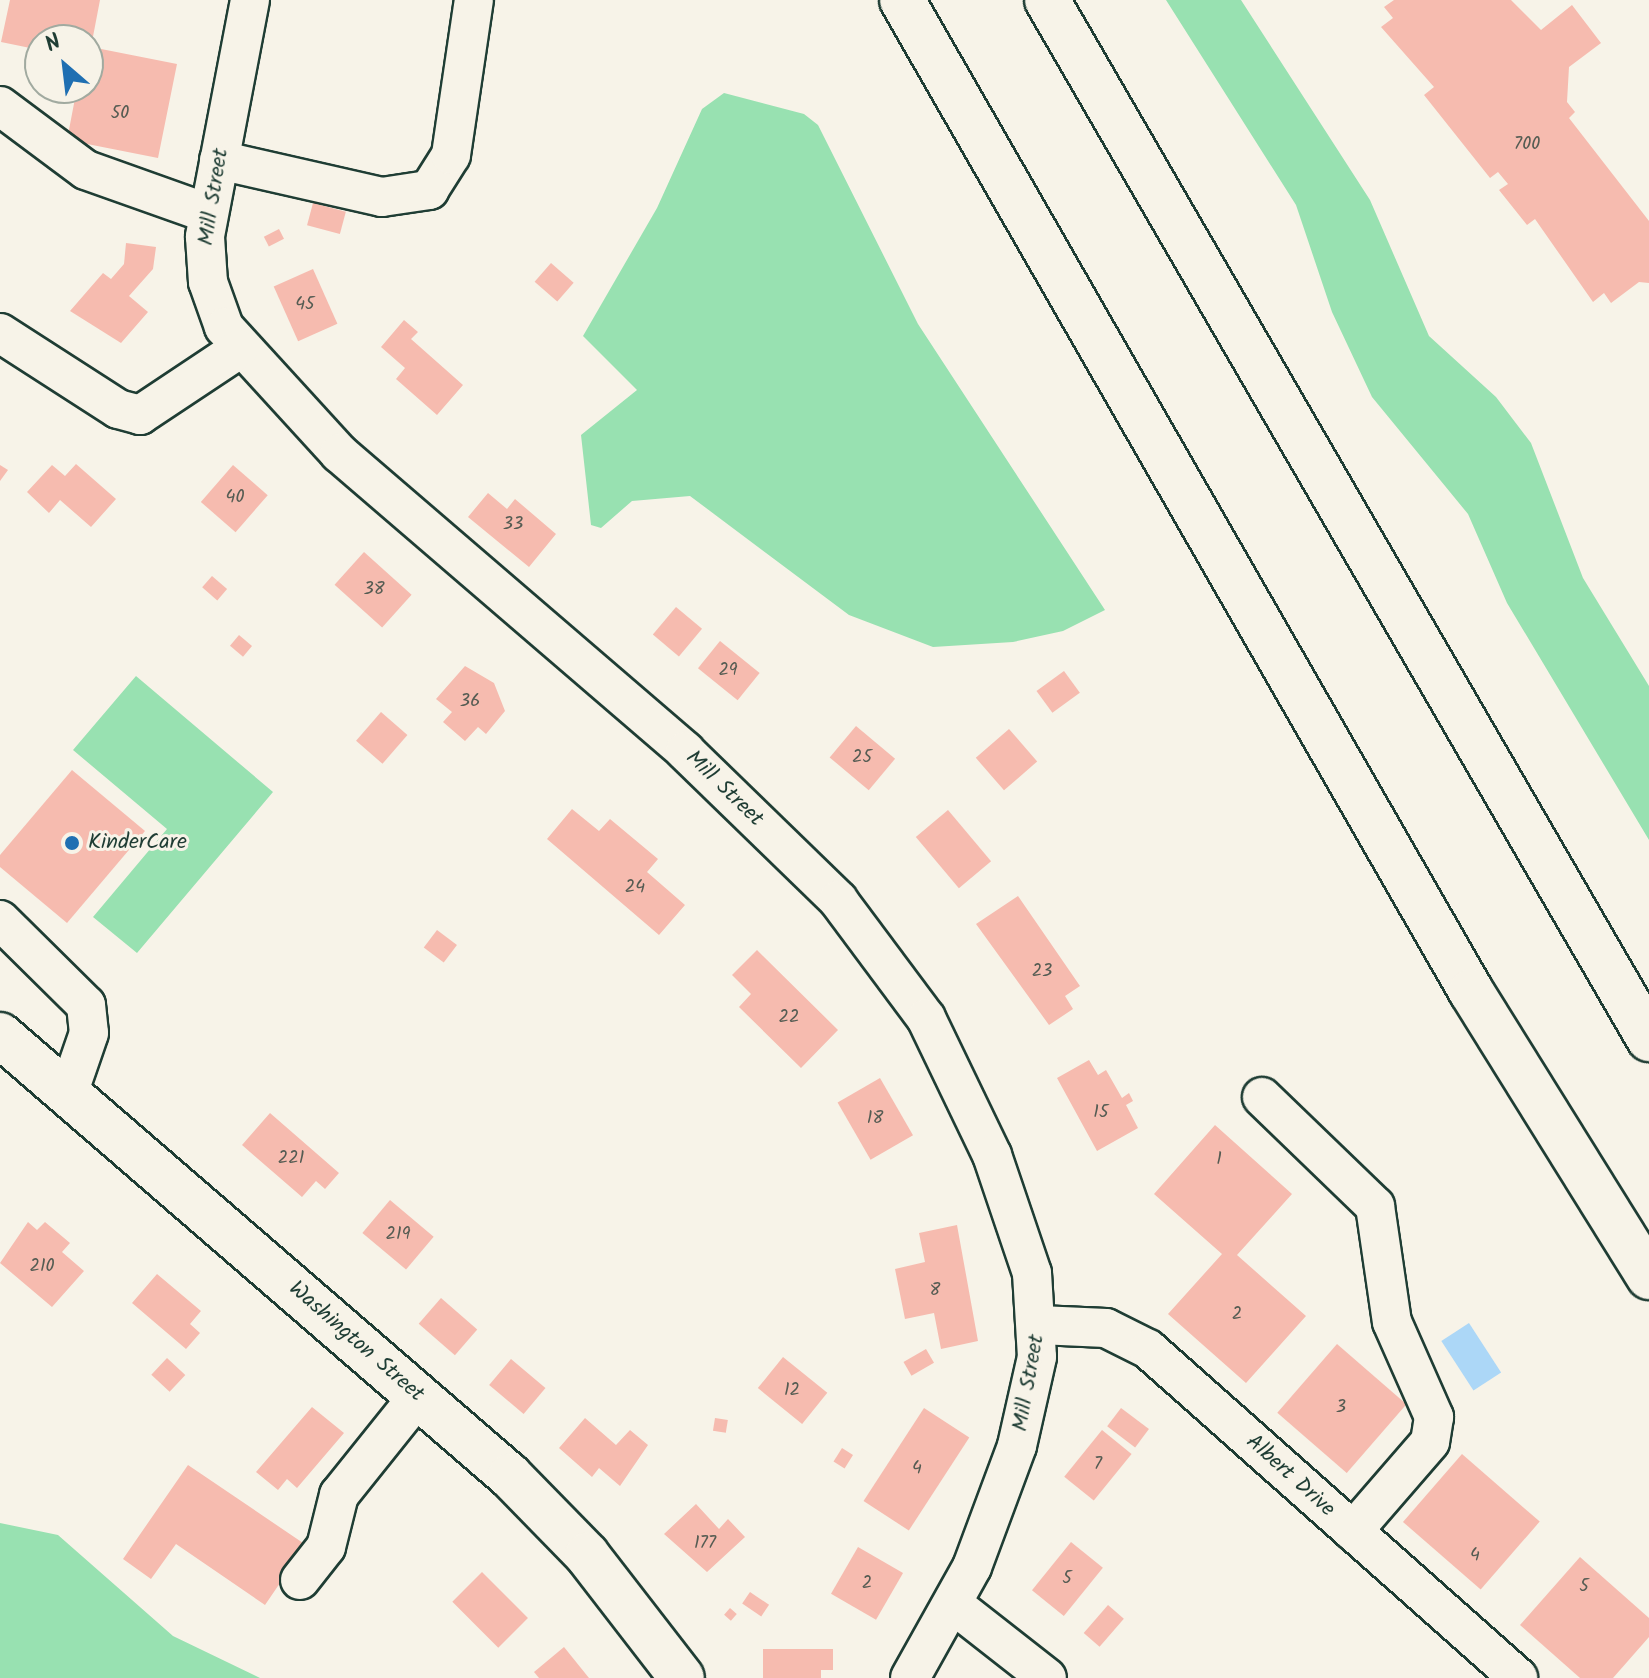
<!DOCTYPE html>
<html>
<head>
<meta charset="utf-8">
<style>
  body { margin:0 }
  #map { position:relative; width:1649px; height:1678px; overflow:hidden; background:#f7f3e8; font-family:Kalam,sans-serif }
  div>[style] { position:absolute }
  .green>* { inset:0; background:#98e1b1 }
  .water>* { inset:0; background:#acd7f7; transform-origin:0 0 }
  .building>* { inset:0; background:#f6bbaf; transform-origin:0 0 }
  .roads { filter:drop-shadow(2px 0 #1f3d34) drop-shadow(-2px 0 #1f3d34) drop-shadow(0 2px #1f3d34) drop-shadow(0 -2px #1f3d34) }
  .minor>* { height:38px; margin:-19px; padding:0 19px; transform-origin:19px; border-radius:19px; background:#f7f3e8 }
  .major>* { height:44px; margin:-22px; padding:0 22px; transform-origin:22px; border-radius:22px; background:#f7f3e8 }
  .highway>* { height:44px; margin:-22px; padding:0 22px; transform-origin:22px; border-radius:22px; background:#f7f3e8 }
  .dots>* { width:22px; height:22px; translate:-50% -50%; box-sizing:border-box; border:4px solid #f7f3e8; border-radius:50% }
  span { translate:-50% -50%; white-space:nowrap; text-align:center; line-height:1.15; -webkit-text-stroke:6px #f7f3e8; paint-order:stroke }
  .number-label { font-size:18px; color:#555c53 }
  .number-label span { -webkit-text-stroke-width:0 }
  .street-label { font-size:22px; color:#1f3d34 }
  .poi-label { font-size:22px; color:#1f3d34 }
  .left { translate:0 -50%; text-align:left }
  .north { position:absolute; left:24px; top:24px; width:80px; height:80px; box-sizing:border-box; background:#f7f3e8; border:2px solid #a1aaa0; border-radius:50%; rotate:332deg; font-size:22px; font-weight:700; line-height:32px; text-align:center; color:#1f3d34 }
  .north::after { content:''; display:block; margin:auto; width:28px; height:36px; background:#1f6fb2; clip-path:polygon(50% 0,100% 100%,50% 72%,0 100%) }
</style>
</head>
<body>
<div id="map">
  <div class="green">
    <i style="clip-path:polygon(1166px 0,1241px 0,1370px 200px,1429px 336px,1496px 397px,1531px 443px,1583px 578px,1649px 686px,1649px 840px,1507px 603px,1468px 514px,1372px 397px,1332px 312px,1296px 205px)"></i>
    <i style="clip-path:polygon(724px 93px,804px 114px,818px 125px,918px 324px,1105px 610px,1063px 631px,1013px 642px,933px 647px,849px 615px,690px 496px,632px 501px,601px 528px,591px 525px,581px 435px,637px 390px,583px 336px,657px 208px,702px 109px)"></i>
    <i style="clip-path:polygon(136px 676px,273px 792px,137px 953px,93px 917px,167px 829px,73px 750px)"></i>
    <i style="clip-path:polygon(0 1523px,58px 1535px,173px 1636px,260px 1678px,0 1678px)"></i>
  </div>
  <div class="water">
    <i style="left:1469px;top:1323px;width:59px;height:33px;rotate:57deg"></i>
  </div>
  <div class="building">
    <i style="clip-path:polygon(10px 0,100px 0,91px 47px,177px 64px,158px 158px,67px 140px,77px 88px,88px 88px,88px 40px,40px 40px,40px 50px,1px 42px)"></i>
    <i style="clip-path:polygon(1394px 0,1511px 0,1541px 30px,1572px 5px,1601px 43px,1569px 67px,1567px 102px,1575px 112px,1569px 118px,1649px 221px,1649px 283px,1639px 282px,1611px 303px,1604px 293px,1593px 302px,1535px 219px,1527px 225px,1499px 190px,1508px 184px,1498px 172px,1490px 178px,1424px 95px,1434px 87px,1381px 27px,1393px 18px,1384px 7px)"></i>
    <i style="left:313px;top:203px;width:34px;height:23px;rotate:15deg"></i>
    <i style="left:279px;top:229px;width:11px;height:17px;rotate:63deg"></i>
    <i style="clip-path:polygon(126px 243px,156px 247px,153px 269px,129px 296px,148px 312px,121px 343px,70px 311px,103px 273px,111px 279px,124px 264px)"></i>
    <i style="left:551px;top:263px;width:30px;height:25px;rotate:41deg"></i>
    <i style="left:313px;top:269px;width:60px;height:43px;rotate:66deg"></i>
    <i style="clip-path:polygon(404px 320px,418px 332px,411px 339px,463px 385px,437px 415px,396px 379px,405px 368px,381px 347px)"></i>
    <i style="clip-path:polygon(76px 464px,116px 499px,91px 527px,60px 500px,49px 513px,27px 492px,52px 465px,65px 476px)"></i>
    <i style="clip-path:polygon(0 465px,8px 470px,0 481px)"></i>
    <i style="left:233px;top:465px;width:46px;height:49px;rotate:41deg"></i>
    <i style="clip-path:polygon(488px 493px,507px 509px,515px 499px,556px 534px,529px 567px,468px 517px)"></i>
    <i style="left:364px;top:552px;width:64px;height:44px;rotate:42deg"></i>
    <i style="left:212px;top:576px;width:20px;height:15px;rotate:41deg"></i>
    <i style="left:676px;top:607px;width:34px;height:36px;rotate:40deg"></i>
    <i style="left:239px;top:635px;width:17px;height:14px;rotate:40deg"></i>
    <i style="left:720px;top:641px;width:51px;height:35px;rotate:39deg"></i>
    <i style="clip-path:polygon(465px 666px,494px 683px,505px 711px,486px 734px,478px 727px,465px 741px,443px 722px,452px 712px,436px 699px)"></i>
    <i style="left:1064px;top:671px;width:27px;height:34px;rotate:54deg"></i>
    <i style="left:381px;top:712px;width:35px;height:38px;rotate:41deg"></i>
    <i style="left:856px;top:726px;width:51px;height:41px;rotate:40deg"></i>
    <i style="left:1009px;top:729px;width:43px;height:44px;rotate:49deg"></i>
    <i style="clip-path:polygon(72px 770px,145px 831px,67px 923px,0 867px,0 855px)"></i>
    <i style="clip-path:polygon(572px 809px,599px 831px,610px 819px,658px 859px,647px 872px,685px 905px,659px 935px,547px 839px)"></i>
    <i style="left:948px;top:810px;width:67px;height:42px;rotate:50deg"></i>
    <i style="clip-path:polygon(1018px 896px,1080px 986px,1065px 996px,1073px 1009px,1049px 1025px,976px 924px)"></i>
    <i style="left:437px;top:930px;width:25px;height:22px;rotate:37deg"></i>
    <i style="clip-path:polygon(757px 950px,838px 1030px,801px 1068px,739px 1007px,751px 994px,732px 975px)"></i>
    <i style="clip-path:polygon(1089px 1060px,1098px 1075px,1106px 1070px,1122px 1098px,1129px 1093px,1133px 1101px,1126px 1105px,1138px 1128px,1097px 1151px,1057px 1078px)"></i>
    <i style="left:880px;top:1078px;width:66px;height:49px;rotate:60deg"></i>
    <i style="clip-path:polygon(270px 1113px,339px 1173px,325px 1189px,316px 1181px,302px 1197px,242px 1145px)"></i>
    <i style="clip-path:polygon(1215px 1125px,1292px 1194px,1237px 1255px,1306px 1316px,1246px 1383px,1168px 1314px,1222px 1254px,1154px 1194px)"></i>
    <i style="left:390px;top:1200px;width:57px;height:43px;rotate:40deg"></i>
    <i style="clip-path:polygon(28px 1222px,37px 1230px,45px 1222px,70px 1243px,62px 1252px,84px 1271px,52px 1307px,0 1263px)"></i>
    <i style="clip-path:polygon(957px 1225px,978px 1341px,941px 1349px,934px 1313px,905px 1319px,895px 1269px,925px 1262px,919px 1233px)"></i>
    <i style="clip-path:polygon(157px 1274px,201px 1311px,190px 1324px,200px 1333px,186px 1349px,132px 1303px)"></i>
    <i style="left:441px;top:1298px;width:48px;height:34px;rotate:41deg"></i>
    <i style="left:1337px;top:1344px;width:92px;height:91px;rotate:41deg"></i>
    <i style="left:926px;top:1349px;width:16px;height:26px;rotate:60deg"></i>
    <i style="left:783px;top:1357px;width:57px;height:40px;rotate:39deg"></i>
    <i style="left:167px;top:1358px;width:25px;height:23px;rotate:43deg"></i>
    <i style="left:511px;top:1359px;width:45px;height:34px;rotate:40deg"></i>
    <i style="clip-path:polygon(312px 1407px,344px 1433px,297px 1488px,287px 1479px,278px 1490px,256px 1472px)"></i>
    <i style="left:924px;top:1408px;width:54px;height:111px;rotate:33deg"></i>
    <i style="left:1121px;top:1408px;width:35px;height:23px;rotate:37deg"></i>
    <i style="clip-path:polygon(585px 1418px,616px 1445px,630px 1430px,648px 1445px,620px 1486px,599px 1468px,592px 1477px,559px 1448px)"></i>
    <i style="left:715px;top:1418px;width:13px;height:13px;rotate:9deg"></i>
    <i style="left:1102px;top:1430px;width:38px;height:60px;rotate:39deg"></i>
    <i style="left:842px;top:1448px;width:13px;height:16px;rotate:32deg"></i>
    <i style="left:1462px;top:1454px;width:103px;height:90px;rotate:41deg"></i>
    <i style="clip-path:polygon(188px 1465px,306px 1545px,265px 1605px,176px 1544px,151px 1579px,123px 1559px)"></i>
    <i style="clip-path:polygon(696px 1504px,719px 1529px,728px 1519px,745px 1537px,707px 1572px,664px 1534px)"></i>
    <i style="left:1071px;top:1542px;width:41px;height:62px;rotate:39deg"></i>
    <i style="left:858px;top:1547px;width:52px;height:54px;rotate:30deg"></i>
    <i style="clip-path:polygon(1580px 1557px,1649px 1618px,1649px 1637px,1613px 1678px,1580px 1678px,1520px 1625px)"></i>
    <i style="left:482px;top:1572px;width:65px;height:42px;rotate:45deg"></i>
    <i style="left:750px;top:1592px;width:23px;height:14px;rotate:34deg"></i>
    <i style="left:1108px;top:1605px;width:21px;height:37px;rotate:41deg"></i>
    <i style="left:730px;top:1608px;width:9px;height:9px;rotate:41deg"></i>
    <i style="clip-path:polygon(564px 1647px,589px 1678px,539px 1678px,534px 1672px)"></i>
    <i style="clip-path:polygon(763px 1649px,833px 1649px,833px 1670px,821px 1670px,821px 1678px,763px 1678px)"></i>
  </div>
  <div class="roads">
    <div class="minor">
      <i style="left:250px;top:0;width:241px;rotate:100.8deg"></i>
      <i style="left:205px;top:237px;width:45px;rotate:86.2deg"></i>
      <i style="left:208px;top:282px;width:48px;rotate:70.4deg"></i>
      <i style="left:224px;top:327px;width:171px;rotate:47.6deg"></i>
      <i style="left:339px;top:453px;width:457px;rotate:40.7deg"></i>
      <i style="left:685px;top:751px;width:214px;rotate:44.2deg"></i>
      <i style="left:838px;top:900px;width:147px;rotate:53.3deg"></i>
      <i style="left:926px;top:1018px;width:152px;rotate:64.3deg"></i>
      <i style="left:992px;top:1155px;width:125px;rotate:71.3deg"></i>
      <i style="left:1032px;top:1273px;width:84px;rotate:86.6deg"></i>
      <i style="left:1037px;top:1357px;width:91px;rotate:102.7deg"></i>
      <i style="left:1017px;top:1446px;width:129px;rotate:110.4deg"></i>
      <i style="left:972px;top:1567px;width:127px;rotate:119.2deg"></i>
      <i style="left:0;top:106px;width:107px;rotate:36.7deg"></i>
      <i style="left:86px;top:170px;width:128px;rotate:19.6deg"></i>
      <i style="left:219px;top:160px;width:167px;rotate:12.8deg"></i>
      <i style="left:382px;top:197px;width:48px;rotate:-8.5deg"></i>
      <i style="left:429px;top:190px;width:41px;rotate:-57.8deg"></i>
      <i style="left:451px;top:155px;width:157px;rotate:-81.6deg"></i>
      <i style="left:0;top:333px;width:140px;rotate:32.8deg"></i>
      <i style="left:118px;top:409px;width:23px;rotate:15deg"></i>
      <i style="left:140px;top:415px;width:118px;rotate:-33.6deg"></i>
      <i style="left:0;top:920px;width:121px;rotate:44.7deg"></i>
      <i style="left:86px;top:1005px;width:28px;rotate:84deg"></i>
      <i style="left:89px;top:1033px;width:65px;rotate:109deg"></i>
      <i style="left:1262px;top:1097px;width:157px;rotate:44deg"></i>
      <i style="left:1375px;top:1206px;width:117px;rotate:81.7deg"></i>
      <i style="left:1392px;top:1322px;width:104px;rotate:66.1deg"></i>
      <i style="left:1434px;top:1417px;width:25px;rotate:99deg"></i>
      <i style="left:1430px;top:1442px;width:118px;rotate:130.9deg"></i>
      <i style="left:1039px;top:1325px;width:67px;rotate:2.6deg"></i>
      <i style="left:1106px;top:1328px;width:47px;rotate:26.6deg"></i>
      <i style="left:1148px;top:1349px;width:495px;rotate:41.6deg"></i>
      <i style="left:300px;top:1580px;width:42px;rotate:-51.8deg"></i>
      <i style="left:326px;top:1547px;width:54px;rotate:-76deg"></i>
      <i style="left:339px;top:1495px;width:128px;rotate:-51.3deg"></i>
      <i style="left:954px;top:1605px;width:118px;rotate:38.1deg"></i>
    </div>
    <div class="major">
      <i style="left:0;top:1035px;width:674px;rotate:40.85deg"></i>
      <i style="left:510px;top:1476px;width:110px;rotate:45.7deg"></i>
      <i style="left:587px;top:1555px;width:155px;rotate:52.3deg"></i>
    </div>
    <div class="highway">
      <i style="left:902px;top:0;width:1143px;rotate:60.14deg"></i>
      <i style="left:1471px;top:991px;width:337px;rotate:58.1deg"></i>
      <i style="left:1047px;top:0;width:1201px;rotate:59.91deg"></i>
    </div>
  </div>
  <div class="dots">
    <i style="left:72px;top:843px;background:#1f6fb2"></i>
  </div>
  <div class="number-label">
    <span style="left:120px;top:114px">50</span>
    <span style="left:1527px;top:145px">700</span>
    <span style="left:305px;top:305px">45</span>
    <span style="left:235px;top:498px">40</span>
    <span style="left:513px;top:525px">33</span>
    <span style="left:374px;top:590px">38</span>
    <span style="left:728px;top:671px">29</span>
    <span style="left:470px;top:702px">36</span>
    <span style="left:862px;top:758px">25</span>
    <span style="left:635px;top:888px">24</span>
    <span style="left:1042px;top:972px">23</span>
    <span style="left:789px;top:1018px">22</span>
    <span style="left:1101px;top:1113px">15</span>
    <span style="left:875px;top:1119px">18</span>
    <span style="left:291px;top:1159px">221</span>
    <span style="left:1219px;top:1160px">1</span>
    <span style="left:398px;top:1235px">219</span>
    <span style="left:42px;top:1267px">210</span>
    <span style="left:935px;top:1291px">8</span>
    <span style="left:1237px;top:1315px">2</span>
    <span style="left:792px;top:1391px">12</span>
    <span style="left:1341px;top:1408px">3</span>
    <span style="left:1098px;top:1465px">7</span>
    <span style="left:917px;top:1469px">4</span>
    <span style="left:705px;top:1544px">177</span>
    <span style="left:1475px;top:1556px">4</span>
    <span style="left:1067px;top:1579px">5</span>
    <span style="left:867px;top:1584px">2</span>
    <span style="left:1584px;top:1587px">5</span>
  </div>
  <div class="street-label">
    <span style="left:214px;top:197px;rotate:-81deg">Mill Street</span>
    <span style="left:724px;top:789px;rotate:44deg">Mill Street</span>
    <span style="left:356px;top:1342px;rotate:41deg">Washington Street</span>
    <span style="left:1029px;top:1383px;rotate:-80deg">Mill Street</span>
    <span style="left:1290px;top:1476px;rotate:42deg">Albert Drive</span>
  </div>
  <div class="poi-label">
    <span class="left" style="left:88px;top:843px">KinderCare</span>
  </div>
  <div class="north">N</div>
</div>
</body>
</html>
